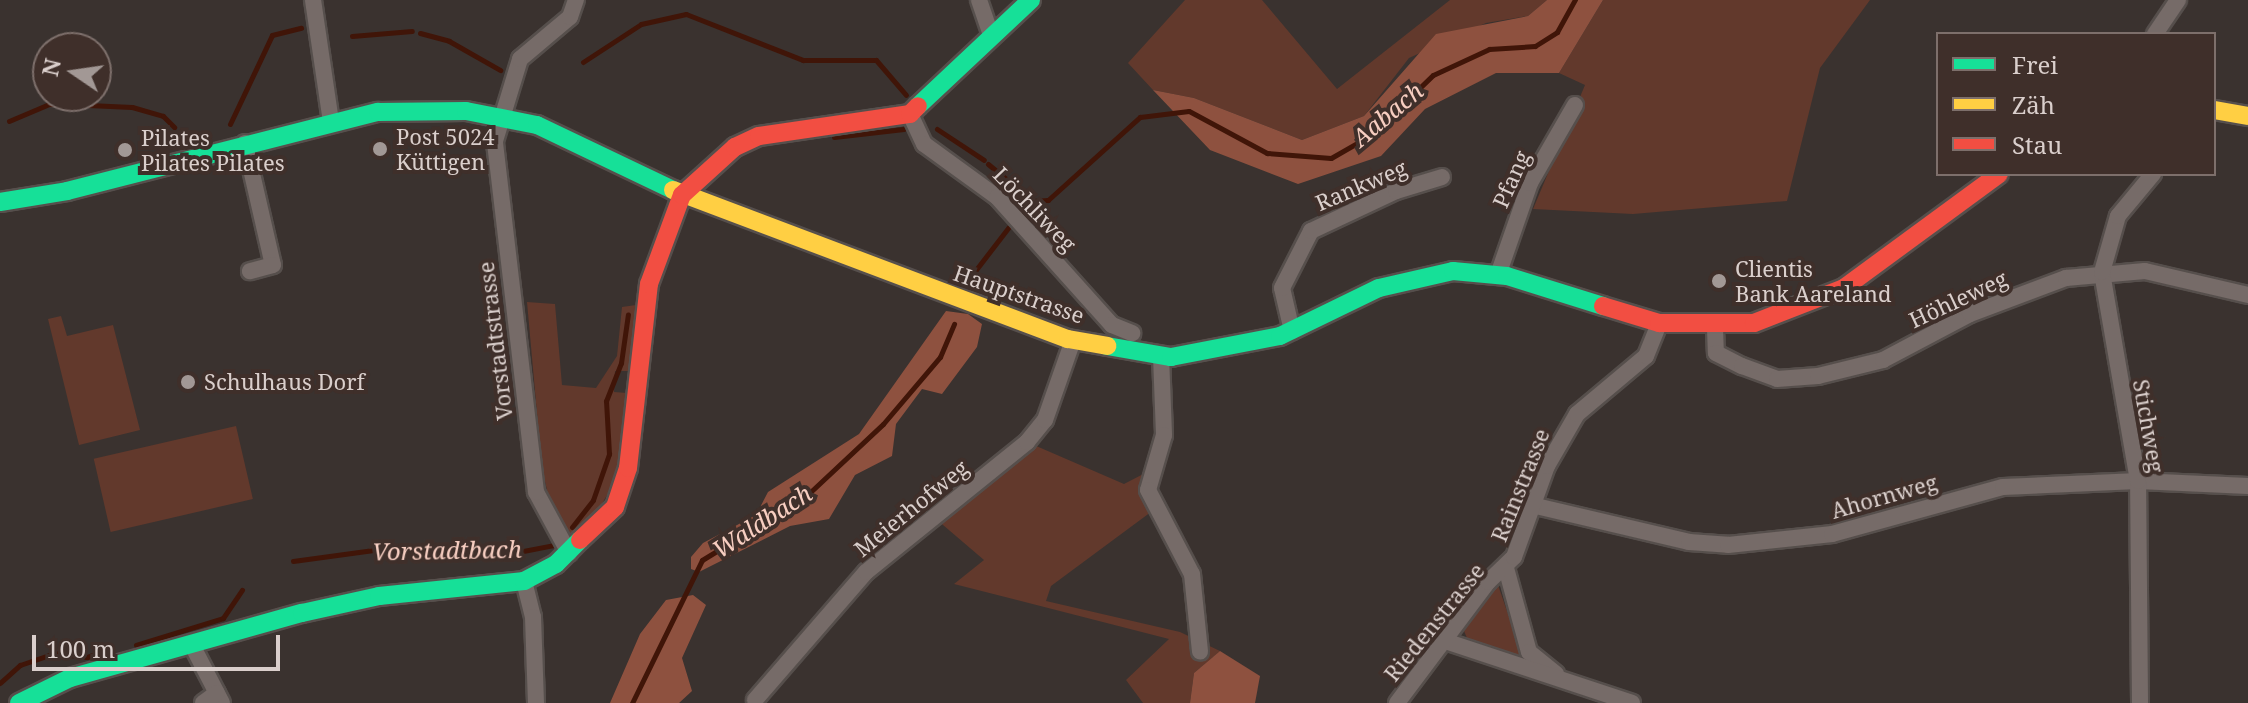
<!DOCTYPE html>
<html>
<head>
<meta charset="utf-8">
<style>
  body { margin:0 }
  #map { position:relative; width:2248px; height:703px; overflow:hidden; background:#3a322f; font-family:"Noto Serif",serif }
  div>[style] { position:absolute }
  .green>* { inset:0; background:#62392c; transform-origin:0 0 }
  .forest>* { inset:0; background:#8e513f }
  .stream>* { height:5px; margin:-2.5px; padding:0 2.5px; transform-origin:2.5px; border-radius:2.5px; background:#401508 }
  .roads { filter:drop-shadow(2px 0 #564f4c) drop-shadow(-2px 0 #564f4c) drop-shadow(0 2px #564f4c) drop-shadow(0 -2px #564f4c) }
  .street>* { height:16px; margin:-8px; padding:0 8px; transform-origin:8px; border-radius:8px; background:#766b68 }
  .fast>* { height:18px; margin:-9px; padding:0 9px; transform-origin:9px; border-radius:9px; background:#16e098 }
  .slow>* { height:18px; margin:-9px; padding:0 9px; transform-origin:9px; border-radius:9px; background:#ffcf43 }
  .jam>* { height:18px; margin:-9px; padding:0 9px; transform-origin:9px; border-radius:9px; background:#f24e42 }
  .dots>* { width:22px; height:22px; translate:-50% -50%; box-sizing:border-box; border:4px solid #3f2f2a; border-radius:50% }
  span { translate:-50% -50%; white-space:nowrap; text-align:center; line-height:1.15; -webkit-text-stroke:8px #3f2f2a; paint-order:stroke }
  .poi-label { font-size:22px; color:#dacfcc }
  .left { translate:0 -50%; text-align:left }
  .street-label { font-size:22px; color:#dacfcc }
  .water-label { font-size:24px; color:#f7cec1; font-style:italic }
  .legend { position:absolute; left:1936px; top:32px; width:280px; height:144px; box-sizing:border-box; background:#3f2f2a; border:2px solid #7d6f6b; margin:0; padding:10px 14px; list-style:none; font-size:24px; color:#dacfcc }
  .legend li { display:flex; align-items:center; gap:16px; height:40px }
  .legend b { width:40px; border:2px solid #7d6f6b }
  .north { position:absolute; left:32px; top:32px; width:80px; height:80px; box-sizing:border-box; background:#3f2f2a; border:2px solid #7d6f6b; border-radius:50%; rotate:283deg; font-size:22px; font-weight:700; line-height:32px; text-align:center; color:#dacfcc }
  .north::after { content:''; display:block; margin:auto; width:28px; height:36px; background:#a29895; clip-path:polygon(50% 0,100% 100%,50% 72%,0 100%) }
  .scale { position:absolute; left:32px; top:635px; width:248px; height:36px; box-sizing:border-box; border:4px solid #dacfcc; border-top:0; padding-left:10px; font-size:24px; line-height:28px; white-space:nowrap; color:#dacfcc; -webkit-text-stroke:6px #3f2f2a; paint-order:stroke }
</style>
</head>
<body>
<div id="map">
  <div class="green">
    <i style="clip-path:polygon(1185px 0,1262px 0,1337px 89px,1450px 0,1547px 0,1528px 16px,1486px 23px,1409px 58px,1364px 116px,1302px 140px,1194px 98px,1153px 90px,1128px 63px)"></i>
    <i style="clip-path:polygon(1603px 0,1870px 0,1820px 68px,1787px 201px,1633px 214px,1533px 209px,1585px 85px,1559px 73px)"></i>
    <i style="clip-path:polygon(527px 302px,555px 304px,562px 385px,596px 388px,617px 356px,622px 307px,636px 305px,629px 371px,615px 371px,614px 392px,627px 393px,617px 478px,589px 526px,573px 540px,552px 511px,542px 469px)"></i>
    <i style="clip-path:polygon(61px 316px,67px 336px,113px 325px,140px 430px,79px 445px,48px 319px)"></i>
    <i style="left:236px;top:426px;width:75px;height:146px;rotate:77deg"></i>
    <i style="clip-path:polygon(1027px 442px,1124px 484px,1151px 470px,1155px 509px,1051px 586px,1046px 601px,1180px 632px,1220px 651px,1194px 673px,1190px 703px,1143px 703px,1126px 680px,1169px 639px,954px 584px,984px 560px,936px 519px)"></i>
    <i style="clip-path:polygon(1498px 585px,1523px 657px,1518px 661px,1467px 638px,1464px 631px)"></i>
  </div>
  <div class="forest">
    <i style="clip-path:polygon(1547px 0,1603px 0,1559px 73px,1496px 73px,1425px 109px,1381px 156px,1298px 184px,1210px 150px,1153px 90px,1194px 98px,1302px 140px,1364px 116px,1436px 34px,1528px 16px)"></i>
    <i style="clip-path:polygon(946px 311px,968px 314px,982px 324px,977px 347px,942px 394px,922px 389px,896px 424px,892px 456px,855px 475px,829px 519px,790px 526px,699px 572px,691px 569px,691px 557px,703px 543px,756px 515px,768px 492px,859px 434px)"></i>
    <i style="clip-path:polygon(693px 595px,706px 605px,682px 658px,692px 691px,679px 703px,610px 703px,640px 634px,666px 600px)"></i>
    <i style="clip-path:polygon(1220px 651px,1260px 676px,1255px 703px,1190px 703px,1194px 673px)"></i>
  </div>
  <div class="stream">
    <i style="left:420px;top:33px;width:30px;rotate:15deg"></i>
    <i style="left:449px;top:41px;width:59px;rotate:29.6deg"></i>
    <i style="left:352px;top:36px;width:60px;rotate:-4.8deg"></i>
    <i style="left:583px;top:62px;width:69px;rotate:-33.2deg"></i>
    <i style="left:641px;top:24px;width:46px;rotate:-12.5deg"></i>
    <i style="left:686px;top:14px;width:126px;rotate:21.5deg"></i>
    <i style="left:803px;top:60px;width:73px"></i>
    <i style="left:876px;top:60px;width:46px;rotate:49.4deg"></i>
    <i style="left:9px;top:121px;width:43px;rotate:-23deg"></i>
    <i style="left:49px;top:104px;width:39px;rotate:1deg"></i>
    <i style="left:88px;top:105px;width:44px;rotate:2.6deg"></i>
    <i style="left:132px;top:107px;width:32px;rotate:16deg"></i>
    <i style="left:163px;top:116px;width:16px;rotate:45deg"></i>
    <i style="left:230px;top:124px;width:98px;rotate:-64.7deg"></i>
    <i style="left:272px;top:35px;width:30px;rotate:-14deg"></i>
    <i style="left:937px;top:129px;width:56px;rotate:33.4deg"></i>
    <i style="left:834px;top:137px;width:70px;rotate:-6.5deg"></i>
    <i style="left:988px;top:164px;width:58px;rotate:39.4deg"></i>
    <i style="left:1033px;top:201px;width:15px;rotate:-4deg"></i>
    <i style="left:1048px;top:200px;width:124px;rotate:-42.1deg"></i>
    <i style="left:1140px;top:117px;width:49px;rotate:-7deg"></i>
    <i style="left:1189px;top:111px;width:89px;rotate:28.3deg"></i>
    <i style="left:1267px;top:153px;width:64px;rotate:4.5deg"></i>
    <i style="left:1331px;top:158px;width:46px;rotate:-29.9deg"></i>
    <i style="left:1371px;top:135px;width:86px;rotate:-44.1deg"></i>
    <i style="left:1433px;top:75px;width:62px;rotate:-24.9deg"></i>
    <i style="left:1489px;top:49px;width:46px;rotate:-3.7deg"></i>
    <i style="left:1535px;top:46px;width:26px;rotate:-32deg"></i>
    <i style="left:1557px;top:32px;width:37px;rotate:-61deg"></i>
    <i style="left:965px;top:284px;width:71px;rotate:-52.5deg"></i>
    <i style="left:572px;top:527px;width:34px;rotate:-52deg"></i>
    <i style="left:593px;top:500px;width:49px;rotate:-70.8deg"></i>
    <i style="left:609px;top:454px;width:53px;rotate:-93.2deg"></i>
    <i style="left:606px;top:401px;width:41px;rotate:-68.5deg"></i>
    <i style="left:621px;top:363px;width:49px;rotate:-81.9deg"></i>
    <i style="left:293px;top:561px;width:96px;rotate:-7.8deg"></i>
    <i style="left:388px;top:548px;width:130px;rotate:1.8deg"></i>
    <i style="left:518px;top:552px;width:36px;rotate:-11deg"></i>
    <i style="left:136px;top:645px;width:91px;rotate:-17.2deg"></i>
    <i style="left:223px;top:618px;width:34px;rotate:-56deg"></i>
    <i style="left:0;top:683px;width:27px;rotate:-42deg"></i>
    <i style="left:20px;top:665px;width:36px;rotate:-19deg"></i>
    <i style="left:54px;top:653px;width:33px;rotate:7deg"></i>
    <i style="left:87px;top:657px;width:23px;rotate:-18deg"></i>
    <i style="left:632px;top:703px;width:159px;rotate:-63.9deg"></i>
    <i style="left:702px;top:560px;width:121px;rotate:-31.5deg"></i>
    <i style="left:805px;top:497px;width:107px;rotate:-43.1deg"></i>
    <i style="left:883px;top:424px;width:88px;rotate:-49.6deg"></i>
    <i style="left:940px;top:357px;width:36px;rotate:-67deg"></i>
  </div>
  <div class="roads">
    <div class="street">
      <i style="left:313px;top:0;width:123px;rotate:81.6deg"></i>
      <i style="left:979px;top:0;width:37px;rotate:71deg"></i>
      <i style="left:2155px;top:34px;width:41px;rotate:-55.9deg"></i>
      <i style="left:910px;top:114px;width:33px;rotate:65deg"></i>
      <i style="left:924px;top:144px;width:90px;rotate:36deg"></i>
      <i style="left:997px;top:197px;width:172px;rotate:48.1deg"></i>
      <i style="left:1112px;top:325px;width:22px;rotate:22deg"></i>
      <i style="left:245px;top:143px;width:125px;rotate:77.1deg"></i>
      <i style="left:273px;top:265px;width:24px;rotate:165deg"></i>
      <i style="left:1498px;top:275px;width:97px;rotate:-70.8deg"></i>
      <i style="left:1530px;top:183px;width:90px;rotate:-60deg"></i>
      <i style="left:1715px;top:328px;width:25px;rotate:88deg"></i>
      <i style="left:1716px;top:353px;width:29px;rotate:27deg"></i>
      <i style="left:1742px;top:366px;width:37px;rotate:20deg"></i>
      <i style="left:1777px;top:379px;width:41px;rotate:-4.2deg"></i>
      <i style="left:1818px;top:376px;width:67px;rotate:-13.8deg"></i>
      <i style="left:1883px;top:360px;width:98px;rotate:-27.9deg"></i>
      <i style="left:1970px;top:314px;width:103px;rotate:-20.6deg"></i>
      <i style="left:2066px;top:278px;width:79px;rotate:-5.1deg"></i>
      <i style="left:2145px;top:271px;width:106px;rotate:13.1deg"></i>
      <i style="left:1292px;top:331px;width:44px;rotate:-103.1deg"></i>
      <i style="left:1282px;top:288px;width:64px;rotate:-63deg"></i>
      <i style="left:1311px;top:231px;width:94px;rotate:-25.2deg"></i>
      <i style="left:1396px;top:191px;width:48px;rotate:-16.9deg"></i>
      <i style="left:1161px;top:356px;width:79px;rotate:87.8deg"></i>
      <i style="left:1164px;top:435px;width:57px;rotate:106.2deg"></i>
      <i style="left:1148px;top:490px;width:95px;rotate:62.4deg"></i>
      <i style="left:1192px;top:574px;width:78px;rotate:84.1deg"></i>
      <i style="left:1536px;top:506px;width:157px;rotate:13.2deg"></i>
      <i style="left:1689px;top:542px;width:39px;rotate:4deg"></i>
      <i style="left:1728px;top:545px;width:105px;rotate:-6deg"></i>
      <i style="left:1832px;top:534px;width:177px;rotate:-15.4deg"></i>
      <i style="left:2003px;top:487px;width:135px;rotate:-2.5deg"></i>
      <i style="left:2138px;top:481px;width:110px;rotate:2.6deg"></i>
      <i style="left:569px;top:553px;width:69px;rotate:-118.4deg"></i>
      <i style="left:536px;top:492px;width:353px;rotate:-96.7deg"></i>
      <i style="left:495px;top:141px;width:86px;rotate:-73deg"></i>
      <i style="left:520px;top:59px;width:65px;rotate:-40deg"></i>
      <i style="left:570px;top:17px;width:18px;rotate:-71deg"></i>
      <i style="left:1506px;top:568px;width:87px;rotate:74.7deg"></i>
      <i style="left:1529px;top:652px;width:35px;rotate:39deg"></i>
      <i style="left:524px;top:581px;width:37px;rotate:76deg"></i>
      <i style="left:533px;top:617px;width:86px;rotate:88deg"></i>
      <i style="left:1445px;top:641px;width:197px;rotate:18.3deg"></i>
      <i style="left:193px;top:647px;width:63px;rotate:62.6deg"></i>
      <i style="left:755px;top:700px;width:169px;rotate:-49.1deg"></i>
      <i style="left:866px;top:572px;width:207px;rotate:-38.9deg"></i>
      <i style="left:1027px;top:442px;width:28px;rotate:-51deg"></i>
      <i style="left:1045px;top:420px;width:85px;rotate:-70.7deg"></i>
      <i style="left:203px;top:703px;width:17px;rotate:-36deg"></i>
      <i style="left:1397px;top:703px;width:151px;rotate:-53.1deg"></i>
      <i style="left:1488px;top:582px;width:36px;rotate:-44deg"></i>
      <i style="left:1514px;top:557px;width:97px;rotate:-70.1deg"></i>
      <i style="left:1547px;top:466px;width:60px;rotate:-60deg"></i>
      <i style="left:1577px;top:414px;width:90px;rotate:-40deg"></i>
      <i style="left:1646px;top:356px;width:35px;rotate:-68deg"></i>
      <i style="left:2140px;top:703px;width:222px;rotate:-90.5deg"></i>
      <i style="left:2138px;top:481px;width:212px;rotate:-99.8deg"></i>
      <i style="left:2102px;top:272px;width:58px;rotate:-74.1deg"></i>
      <i style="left:2118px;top:216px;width:55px;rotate:-50.2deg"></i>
    </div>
    <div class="fast">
      <i style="left:918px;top:106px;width:155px;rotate:-43.2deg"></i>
      <i style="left:0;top:202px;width:68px;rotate:-9.3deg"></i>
      <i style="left:67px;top:191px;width:321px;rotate:-14.3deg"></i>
      <i style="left:378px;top:112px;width:88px;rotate:-0.7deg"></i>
      <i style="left:466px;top:111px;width:72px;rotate:11.2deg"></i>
      <i style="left:537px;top:125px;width:151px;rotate:25.5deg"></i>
      <i style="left:1107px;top:346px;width:65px;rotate:9.8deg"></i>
      <i style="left:1171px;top:357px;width:111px;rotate:-10.9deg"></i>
      <i style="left:1280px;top:336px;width:110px;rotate:-25.9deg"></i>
      <i style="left:1379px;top:288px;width:76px;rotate:-12.9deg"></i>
      <i style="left:1453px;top:271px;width:54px;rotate:5.3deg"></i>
      <i style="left:1507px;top:276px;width:101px;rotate:17.4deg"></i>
      <i style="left:19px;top:703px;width:57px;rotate:-26.1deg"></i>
      <i style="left:70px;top:678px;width:241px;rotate:-15.7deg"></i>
      <i style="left:302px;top:613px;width:79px;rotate:-12.4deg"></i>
      <i style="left:379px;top:596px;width:146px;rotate:-5.9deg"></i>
      <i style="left:524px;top:581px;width:36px;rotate:-28deg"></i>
      <i style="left:556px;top:564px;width:34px;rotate:-45deg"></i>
    </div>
    <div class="slow">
      <i style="left:2214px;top:110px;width:35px;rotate:10deg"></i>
      <i style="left:673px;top:190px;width:422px;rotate:20.7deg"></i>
      <i style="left:1068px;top:339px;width:40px;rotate:10deg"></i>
    </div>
    <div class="jam">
      <i style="left:1603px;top:306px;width:59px;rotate:16.9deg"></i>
      <i style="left:1659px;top:323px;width:95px"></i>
      <i style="left:1754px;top:323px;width:97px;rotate:-21.3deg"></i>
      <i style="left:1844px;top:288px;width:192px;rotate:-36.3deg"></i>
      <i style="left:580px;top:540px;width:48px;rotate:-43.3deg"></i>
      <i style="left:615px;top:507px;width:41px;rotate:-71.6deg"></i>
      <i style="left:628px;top:468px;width:185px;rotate:-83.5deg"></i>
      <i style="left:649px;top:284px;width:95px;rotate:-69.7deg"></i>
      <i style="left:682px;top:195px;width:72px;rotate:-42.2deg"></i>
      <i style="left:735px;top:147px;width:26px;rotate:-25deg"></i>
      <i style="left:759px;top:136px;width:153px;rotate:-8.3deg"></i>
      <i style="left:910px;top:114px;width:11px;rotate:-45deg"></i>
    </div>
  </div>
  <div class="dots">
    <i style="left:380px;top:149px;background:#a29895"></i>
    <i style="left:125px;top:150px;background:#a29895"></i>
    <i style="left:1719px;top:281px;background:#a29895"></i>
    <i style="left:188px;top:382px;background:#a29895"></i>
  </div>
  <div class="poi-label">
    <span class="left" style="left:396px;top:149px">Post 5024<br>Küttigen</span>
    <span class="left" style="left:141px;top:150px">Pilates<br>Pilates Pilates</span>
    <span class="left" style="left:1735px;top:281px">Clientis<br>Bank Aareland</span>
    <span class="left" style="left:204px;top:382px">Schulhaus Dorf</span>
  </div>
  <div class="street-label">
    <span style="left:1511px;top:179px;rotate:-66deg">Pfang</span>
    <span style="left:1361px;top:185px;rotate:-23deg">Rankweg</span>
    <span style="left:1035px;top:209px;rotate:46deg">Löchliweg</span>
    <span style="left:1019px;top:294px;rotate:19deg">Hauptstrasse</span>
    <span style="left:1958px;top:299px;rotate:-25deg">Höhleweg</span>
    <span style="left:495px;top:341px;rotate:-97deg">Vorstadtstrasse</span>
    <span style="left:2149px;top:426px;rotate:80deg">Stichweg</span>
    <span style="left:1520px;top:485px;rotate:-68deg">Rainstrasse</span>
    <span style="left:1884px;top:496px;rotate:-16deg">Ahornweg</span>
    <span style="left:911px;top:508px;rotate:-39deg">Meierhofweg</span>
    <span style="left:1434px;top:622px;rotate:-51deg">Riedenstrasse</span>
  </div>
  <div class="water-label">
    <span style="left:1387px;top:114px;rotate:-40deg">Aabach</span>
    <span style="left:762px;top:521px;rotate:-33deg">Waldbach</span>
    <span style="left:447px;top:550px;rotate:-1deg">Vorstadtbach</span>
  </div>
  <ul class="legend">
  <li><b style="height:10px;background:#16e098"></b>Frei</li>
  <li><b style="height:10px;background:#ffcf43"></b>Zäh</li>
  <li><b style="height:10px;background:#f24e42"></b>Stau</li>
  </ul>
  <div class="north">N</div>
  <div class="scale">100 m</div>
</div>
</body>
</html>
